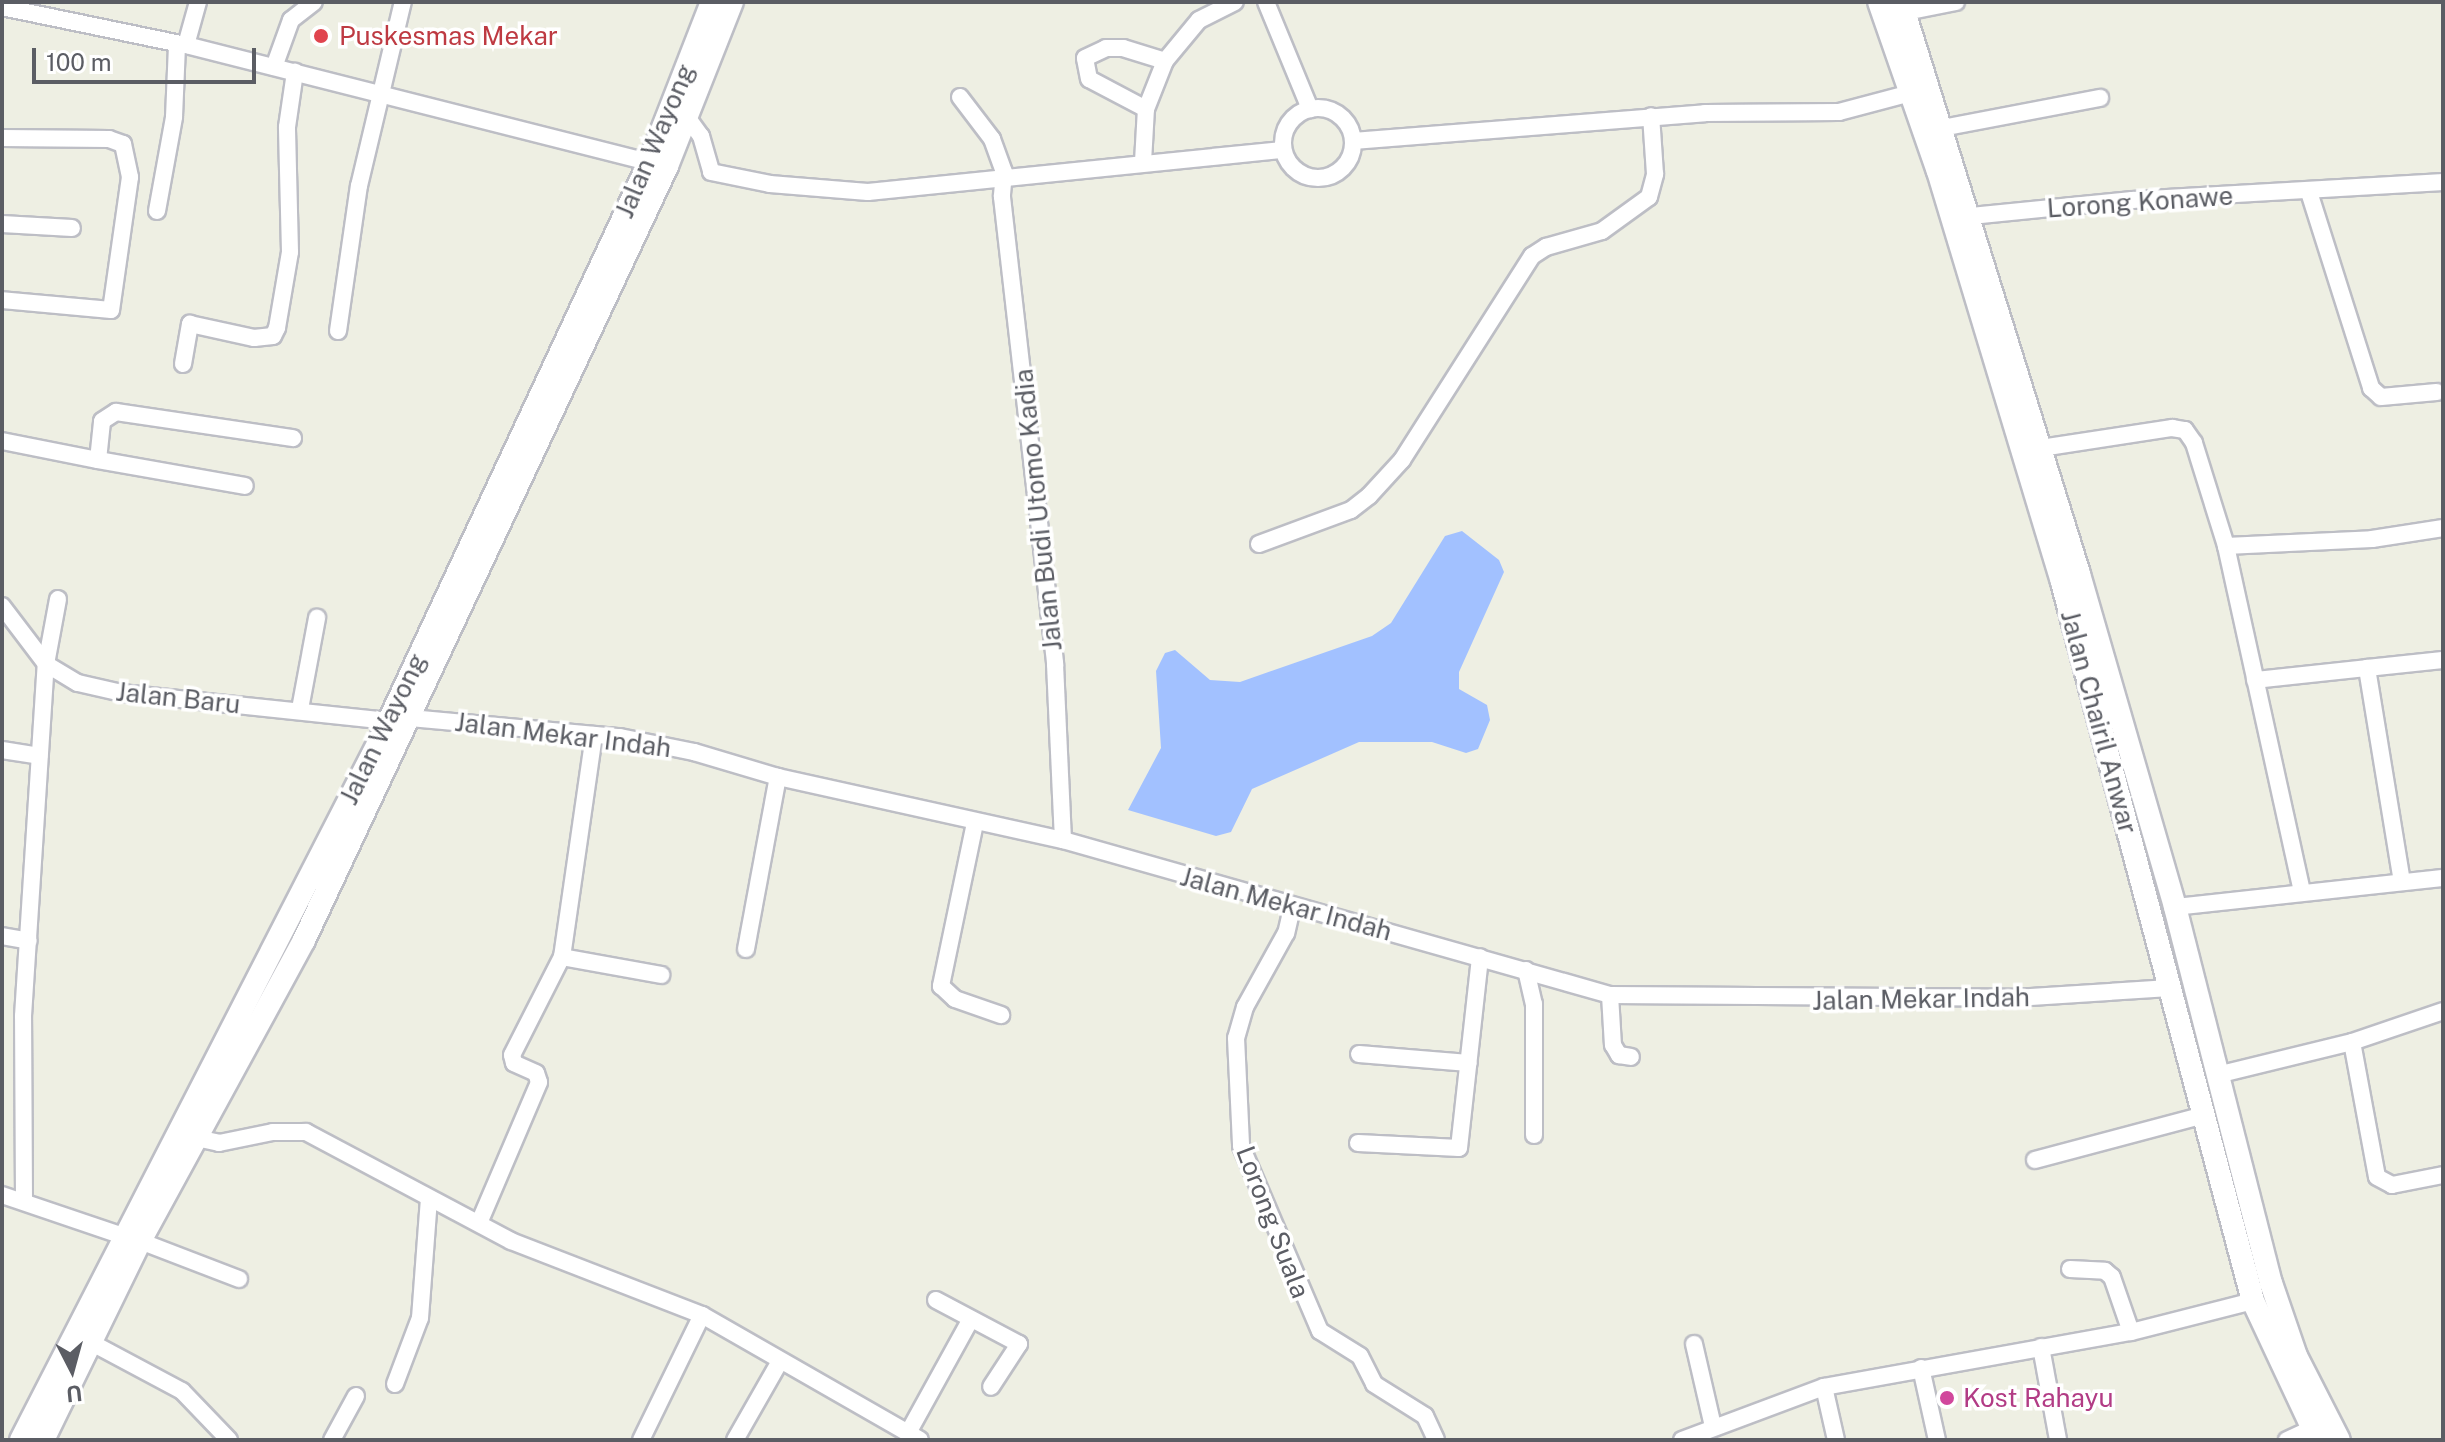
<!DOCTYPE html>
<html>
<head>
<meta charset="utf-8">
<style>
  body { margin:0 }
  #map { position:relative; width:2445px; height:1442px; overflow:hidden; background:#eeefe3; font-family:"Public Sans",sans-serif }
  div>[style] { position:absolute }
  .water>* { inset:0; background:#a2c1ff }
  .roads { filter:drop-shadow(2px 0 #bdbec5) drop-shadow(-2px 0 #bdbec5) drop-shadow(0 2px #bdbec5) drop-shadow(0 -2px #bdbec5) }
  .street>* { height:16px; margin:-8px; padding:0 8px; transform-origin:8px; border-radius:8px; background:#fff }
  .street>.ring { margin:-8px; padding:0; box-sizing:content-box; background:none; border:16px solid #fff; border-radius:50% }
  .secondary>* { height:22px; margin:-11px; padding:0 11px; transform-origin:11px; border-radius:11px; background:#fff }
  .dots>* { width:22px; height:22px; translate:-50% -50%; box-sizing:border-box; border:4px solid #fff; border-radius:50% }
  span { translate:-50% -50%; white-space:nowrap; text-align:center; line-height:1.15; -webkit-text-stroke:7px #fff; paint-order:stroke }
  .health-label { font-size:26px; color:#be3a42 }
  .left { translate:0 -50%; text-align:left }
  .street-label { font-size:26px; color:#5b5d64 }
  .hotel-label { font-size:26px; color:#b23c85 }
  .frame { position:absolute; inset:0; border:4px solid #5b5d64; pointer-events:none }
  .north { position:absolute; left:32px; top:1330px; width:80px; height:80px; -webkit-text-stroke:6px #fff; paint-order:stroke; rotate:174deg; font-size:22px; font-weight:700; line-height:32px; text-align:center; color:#5b5d64 }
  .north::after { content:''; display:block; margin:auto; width:28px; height:36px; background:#5b5d64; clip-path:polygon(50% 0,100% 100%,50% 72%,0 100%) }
  .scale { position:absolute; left:32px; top:48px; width:224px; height:36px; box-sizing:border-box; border:4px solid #5b5d64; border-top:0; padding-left:10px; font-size:24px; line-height:28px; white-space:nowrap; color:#5b5d64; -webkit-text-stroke:6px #fff; paint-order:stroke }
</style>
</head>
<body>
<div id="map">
  <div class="water">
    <i style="clip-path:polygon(1462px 531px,1499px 560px,1504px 572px,1459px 672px,1459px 689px,1487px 705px,1490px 720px,1478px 749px,1466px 753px,1432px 742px,1359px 742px,1252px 789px,1231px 832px,1216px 836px,1128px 810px,1161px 748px,1156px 671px,1165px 653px,1175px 650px,1210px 680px,1240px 682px,1372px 636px,1391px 623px,1445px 536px)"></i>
  </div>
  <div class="roads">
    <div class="street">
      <i style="left:1266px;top:2px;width:116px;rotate:67.6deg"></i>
      <i style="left:2px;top:7px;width:188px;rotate:11.7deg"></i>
      <i style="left:186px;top:45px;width:487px;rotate:14.2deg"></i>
      <i style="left:1905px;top:12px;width:52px;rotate:-11.1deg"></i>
      <i style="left:186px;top:45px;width:45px;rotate:-74.4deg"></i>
      <i style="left:274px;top:67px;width:50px;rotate:-70.1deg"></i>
      <i style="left:291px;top:20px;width:29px;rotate:-38deg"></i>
      <i style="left:960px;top:97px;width:53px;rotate:52.7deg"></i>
      <i style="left:992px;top:139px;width:35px;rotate:70deg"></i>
      <i style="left:1004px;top:172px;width:25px;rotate:95deg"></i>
      <i style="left:1002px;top:197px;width:470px;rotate:83.5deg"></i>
      <i style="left:1055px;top:664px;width:176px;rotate:87.4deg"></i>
      <i class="ring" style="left:1283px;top:108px;width:54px;height:54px"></i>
      <i style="left:1146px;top:109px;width:64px;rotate:-152.2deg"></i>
      <i style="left:1089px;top:79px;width:21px;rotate:-101deg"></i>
      <i style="left:1085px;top:58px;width:23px;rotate:-25deg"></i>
      <i style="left:1106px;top:48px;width:17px"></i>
      <i style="left:1123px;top:48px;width:44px;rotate:17.2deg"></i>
      <i style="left:687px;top:117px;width:24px;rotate:54deg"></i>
      <i style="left:701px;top:136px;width:37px;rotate:74deg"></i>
      <i style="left:711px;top:172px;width:60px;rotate:11.5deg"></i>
      <i style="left:770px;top:184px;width:98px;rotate:4.7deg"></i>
      <i style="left:868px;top:192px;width:417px;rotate:-5.8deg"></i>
      <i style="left:1942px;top:128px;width:161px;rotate:-10.8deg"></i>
      <i style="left:2px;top:138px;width:107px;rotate:0.5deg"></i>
      <i style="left:109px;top:139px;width:15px;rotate:20deg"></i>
      <i style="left:123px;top:144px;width:34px;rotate:78deg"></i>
      <i style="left:130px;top:177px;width:134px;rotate:98.1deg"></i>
      <i style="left:111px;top:310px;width:109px;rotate:-174.8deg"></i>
      <i style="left:1353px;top:141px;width:353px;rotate:-4.5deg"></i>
      <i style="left:1705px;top:113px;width:134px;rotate:-0.4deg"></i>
      <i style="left:1839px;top:112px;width:82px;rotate:-14.9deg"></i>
      <i style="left:1143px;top:162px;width:53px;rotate:-86.8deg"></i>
      <i style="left:1146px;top:109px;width:52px;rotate:-68.4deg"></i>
      <i style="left:1165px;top:61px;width:53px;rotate:-50.3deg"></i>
      <i style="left:1199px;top:20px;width:40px;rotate:-26.6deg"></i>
      <i style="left:2309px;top:192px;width:206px;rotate:72.4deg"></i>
      <i style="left:2371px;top:388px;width:13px;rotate:42deg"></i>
      <i style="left:2381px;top:397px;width:56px;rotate:-5.1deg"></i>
      <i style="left:157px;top:211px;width:96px;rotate:-79.7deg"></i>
      <i style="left:174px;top:117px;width:73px;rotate:-87.6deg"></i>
      <i style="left:1971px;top:216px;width:162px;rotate:-5.7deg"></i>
      <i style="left:2132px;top:200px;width:312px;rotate:-3.3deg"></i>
      <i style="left:2px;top:224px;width:70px;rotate:3.3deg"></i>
      <i style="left:338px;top:331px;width:147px;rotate:-81.8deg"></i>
      <i style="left:359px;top:186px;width:189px;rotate:-76.6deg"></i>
      <i style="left:183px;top:364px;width:41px;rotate:-80.1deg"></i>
      <i style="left:190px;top:324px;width:66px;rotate:12.3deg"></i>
      <i style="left:254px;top:338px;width:19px;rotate:-6deg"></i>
      <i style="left:273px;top:336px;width:9px;rotate:-63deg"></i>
      <i style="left:277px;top:328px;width:77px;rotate:-80.3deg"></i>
      <i style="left:290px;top:252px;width:125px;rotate:-91.4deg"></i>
      <i style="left:287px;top:127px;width:56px;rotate:-81.7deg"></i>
      <i style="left:2px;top:441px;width:98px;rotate:11.2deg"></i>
      <i style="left:98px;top:460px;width:39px;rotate:-84deg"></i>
      <i style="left:102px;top:421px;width:17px;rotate:-33deg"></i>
      <i style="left:116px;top:412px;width:179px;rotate:8.4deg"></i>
      <i style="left:2041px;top:448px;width:133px;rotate:-8.7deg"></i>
      <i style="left:2172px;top:428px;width:13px;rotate:9deg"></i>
      <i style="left:2185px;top:430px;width:16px;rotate:55deg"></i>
      <i style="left:2194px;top:443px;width:108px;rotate:72.7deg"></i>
      <i style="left:2226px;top:546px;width:353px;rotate:77.6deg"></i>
      <i style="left:98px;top:460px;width:149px;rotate:10deg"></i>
      <i style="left:1259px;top:544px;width:98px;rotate:-20.3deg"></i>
      <i style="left:1351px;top:510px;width:23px;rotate:-38deg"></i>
      <i style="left:1369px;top:496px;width:49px;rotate:-47.5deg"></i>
      <i style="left:1402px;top:460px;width:242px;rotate:-57.5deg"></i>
      <i style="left:1532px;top:256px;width:17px;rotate:-33deg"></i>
      <i style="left:1546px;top:247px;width:58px;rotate:-15.9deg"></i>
      <i style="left:1602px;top:231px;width:58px;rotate:-35.9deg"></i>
      <i style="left:1649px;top:197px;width:24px;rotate:-75deg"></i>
      <i style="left:1655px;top:174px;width:58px;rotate:-93.9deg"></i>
      <i style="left:2226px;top:546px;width:146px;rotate:-2.7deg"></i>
      <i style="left:2372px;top:539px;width:72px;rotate:-8.8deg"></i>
      <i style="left:2px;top:606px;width:73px;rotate:52.8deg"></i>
      <i style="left:46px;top:664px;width:37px;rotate:31deg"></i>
      <i style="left:78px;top:683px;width:45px;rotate:12.8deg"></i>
      <i style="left:122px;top:693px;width:267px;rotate:6deg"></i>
      <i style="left:2255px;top:680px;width:113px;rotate:-6.1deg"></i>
      <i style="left:300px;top:709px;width:93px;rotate:-79.4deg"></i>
      <i style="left:410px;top:718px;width:211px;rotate:5.2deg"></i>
      <i style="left:620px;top:737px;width:76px;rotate:11.5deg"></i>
      <i style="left:694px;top:752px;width:88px;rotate:16.6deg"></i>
      <i style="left:778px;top:777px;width:292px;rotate:12.5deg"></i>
      <i style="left:1063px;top:840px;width:569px;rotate:15.82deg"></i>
      <i style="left:1610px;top:995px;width:405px;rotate:0.4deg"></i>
      <i style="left:2015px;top:998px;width:155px;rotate:-3.7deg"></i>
      <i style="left:594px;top:735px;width:224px;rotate:98.2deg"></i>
      <i style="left:562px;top:957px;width:101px;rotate:10.3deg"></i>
      <i style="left:2px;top:750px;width:38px;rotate:9deg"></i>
      <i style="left:975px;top:823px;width:167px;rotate:101.8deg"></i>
      <i style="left:941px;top:986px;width:19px;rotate:43deg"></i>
      <i style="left:955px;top:999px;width:49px;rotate:19.2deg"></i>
      <i style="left:2402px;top:882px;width:217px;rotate:-99.3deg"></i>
      <i style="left:2367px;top:668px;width:76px;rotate:-6deg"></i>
      <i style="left:2175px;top:907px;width:270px;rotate:-6.2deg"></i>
      <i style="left:1292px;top:908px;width:26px;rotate:103deg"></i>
      <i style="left:1286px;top:933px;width:85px;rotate:119deg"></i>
      <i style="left:1245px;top:1007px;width:32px;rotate:106deg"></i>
      <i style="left:1236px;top:1038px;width:108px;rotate:87.3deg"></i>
      <i style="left:1241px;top:1146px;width:201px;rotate:66.9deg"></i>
      <i style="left:1320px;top:1331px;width:47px;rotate:32deg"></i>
      <i style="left:1360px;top:1356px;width:31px;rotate:63deg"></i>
      <i style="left:1374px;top:1384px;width:60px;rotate:32.1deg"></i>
      <i style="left:1425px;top:1416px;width:26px;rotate:65deg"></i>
      <i style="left:2px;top:936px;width:27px;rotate:10deg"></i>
      <i style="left:746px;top:949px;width:175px;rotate:-79.5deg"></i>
      <i style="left:1526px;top:970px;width:35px;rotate:77deg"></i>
      <i style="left:1534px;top:1004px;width:131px;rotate:90deg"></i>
      <i style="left:1610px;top:995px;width:50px;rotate:86.6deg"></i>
      <i style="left:1613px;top:1045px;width:12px;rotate:59deg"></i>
      <i style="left:1619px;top:1055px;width:12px;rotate:9deg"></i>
      <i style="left:2352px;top:1042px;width:96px;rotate:-18.8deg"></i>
      <i style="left:1359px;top:1054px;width:110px;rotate:4.7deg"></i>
      <i style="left:2217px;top:1075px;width:139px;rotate:-13.7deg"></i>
      <i style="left:2352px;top:1042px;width:137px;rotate:79.5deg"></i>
      <i style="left:2377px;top:1177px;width:17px;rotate:28deg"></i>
      <i style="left:2392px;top:1185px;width:52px;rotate:-11.1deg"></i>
      <i style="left:187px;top:1136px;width:33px;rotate:12deg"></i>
      <i style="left:219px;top:1143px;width:55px;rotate:-11.5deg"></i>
      <i style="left:273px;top:1132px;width:33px"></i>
      <i style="left:306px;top:1132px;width:232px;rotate:28deg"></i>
      <i style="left:511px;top:1241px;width:205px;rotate:21.2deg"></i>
      <i style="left:702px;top:1315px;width:251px;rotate:29.8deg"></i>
      <i style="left:1358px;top:1143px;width:101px;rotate:2.8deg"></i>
      <i style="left:1459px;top:1148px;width:192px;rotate:-83.7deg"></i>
      <i style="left:2035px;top:1160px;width:171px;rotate:-14.9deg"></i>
      <i style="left:2px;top:1195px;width:128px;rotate:18.7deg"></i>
      <i style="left:24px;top:1200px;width:184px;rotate:-90.3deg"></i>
      <i style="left:23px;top:1016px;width:353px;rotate:-86.3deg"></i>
      <i style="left:46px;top:664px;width:66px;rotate:-79.5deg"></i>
      <i style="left:479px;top:1223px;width:153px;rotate:-66.9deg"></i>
      <i style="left:539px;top:1082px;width:9px;rotate:-108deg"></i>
      <i style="left:536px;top:1073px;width:24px;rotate:-156deg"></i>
      <i style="left:514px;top:1063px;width:8px;rotate:-104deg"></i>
      <i style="left:512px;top:1055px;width:110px;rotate:-63deg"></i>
      <i style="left:140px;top:1241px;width:106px;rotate:21deg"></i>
      <i style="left:2070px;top:1269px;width:35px;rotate:3deg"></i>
      <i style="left:2105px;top:1271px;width:9px;rotate:41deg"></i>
      <i style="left:2112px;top:1277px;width:58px;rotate:70.9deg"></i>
      <i style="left:936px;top:1300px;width:94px;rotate:27.9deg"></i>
      <i style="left:1019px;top:1344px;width:51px;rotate:123.1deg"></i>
      <i style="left:92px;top:1343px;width:102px;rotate:28.1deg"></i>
      <i style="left:182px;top:1391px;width:68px;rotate:46.2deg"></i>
      <i style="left:1694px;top:1344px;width:84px;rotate:77deg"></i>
      <i style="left:2041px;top:1347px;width:95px;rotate:79.6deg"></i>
      <i style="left:1921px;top:1368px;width:74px;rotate:77.5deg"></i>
      <i style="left:395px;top:1384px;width:71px;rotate:-69.3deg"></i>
      <i style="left:420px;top:1318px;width:119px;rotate:-85.7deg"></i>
      <i style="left:1824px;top:1387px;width:54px;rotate:77.2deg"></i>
      <i style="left:908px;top:1433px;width:130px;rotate:-61.1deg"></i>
      <i style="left:332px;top:1440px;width:50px;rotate:-61.4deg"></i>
      <i style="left:641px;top:1440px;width:139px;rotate:-64deg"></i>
      <i style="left:735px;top:1440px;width:91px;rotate:-60.3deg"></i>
      <i style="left:1682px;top:1440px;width:152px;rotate:-20.5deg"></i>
      <i style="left:1824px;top:1387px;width:312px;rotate:-10.2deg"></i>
      <i style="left:2131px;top:1332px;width:126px;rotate:-14.3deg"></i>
      <i style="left:2287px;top:1440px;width:26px;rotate:-25deg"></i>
    </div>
    <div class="secondary">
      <i style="left:1879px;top:2px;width:179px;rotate:70.8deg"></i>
      <i style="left:1938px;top:171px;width:429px;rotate:73.2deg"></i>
      <i style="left:2062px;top:582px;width:744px;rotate:75.12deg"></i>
      <i style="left:2253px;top:1301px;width:153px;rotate:64.9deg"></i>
      <i style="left:1901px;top:2px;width:599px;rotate:72.71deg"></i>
      <i style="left:2079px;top:574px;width:347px;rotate:73.9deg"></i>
      <i style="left:2175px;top:907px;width:388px;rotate:75.7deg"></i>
      <i style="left:2271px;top:1283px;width:77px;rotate:71.1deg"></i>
      <i style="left:2296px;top:1356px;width:94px;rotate:62.9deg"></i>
      <i style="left:21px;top:1440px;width:791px;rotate:-62.85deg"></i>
      <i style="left:382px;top:736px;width:634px;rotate:-65.01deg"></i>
      <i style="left:650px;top:161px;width:171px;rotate:-68.7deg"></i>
      <i style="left:43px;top:1440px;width:221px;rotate:-64deg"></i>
      <i style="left:140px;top:1241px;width:343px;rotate:-61.4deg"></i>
      <i style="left:304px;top:940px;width:855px;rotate:-64.87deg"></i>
      <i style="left:667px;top:166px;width:176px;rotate:-68.4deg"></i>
    </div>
  </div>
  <div class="dots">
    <i style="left:321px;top:36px;background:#e0444e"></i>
    <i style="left:1947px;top:1398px;background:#d1479c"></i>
  </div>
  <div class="health-label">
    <span class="left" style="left:339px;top:36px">Puskesmas Mekar</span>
  </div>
  <div class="street-label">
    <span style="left:655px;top:141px;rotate:-67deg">Jalan Wayong</span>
    <span style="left:2140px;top:202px;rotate:-4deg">Lorong Konawe</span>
    <span style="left:1038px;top:510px;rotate:-96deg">Jalan Budi Utomo Kadia</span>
    <span style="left:178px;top:698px;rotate:6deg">Jalan Baru</span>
    <span style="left:2099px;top:722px;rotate:75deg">Jalan Chairil Anwar</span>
    <span style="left:383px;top:729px;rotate:-64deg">Jalan Wayong</span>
    <span style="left:563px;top:735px;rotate:7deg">Jalan Mekar Indah</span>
    <span style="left:1286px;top:904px;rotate:15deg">Jalan Mekar Indah</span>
    <span style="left:1921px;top:999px;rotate:-1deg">Jalan Mekar Indah</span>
    <span style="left:1273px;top:1222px;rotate:69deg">Lorong Suala</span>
  </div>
  <div class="hotel-label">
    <span class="left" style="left:1963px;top:1398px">Kost Rahayu</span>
  </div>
  <div class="frame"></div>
  <div class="north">U</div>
  <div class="scale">100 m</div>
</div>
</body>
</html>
